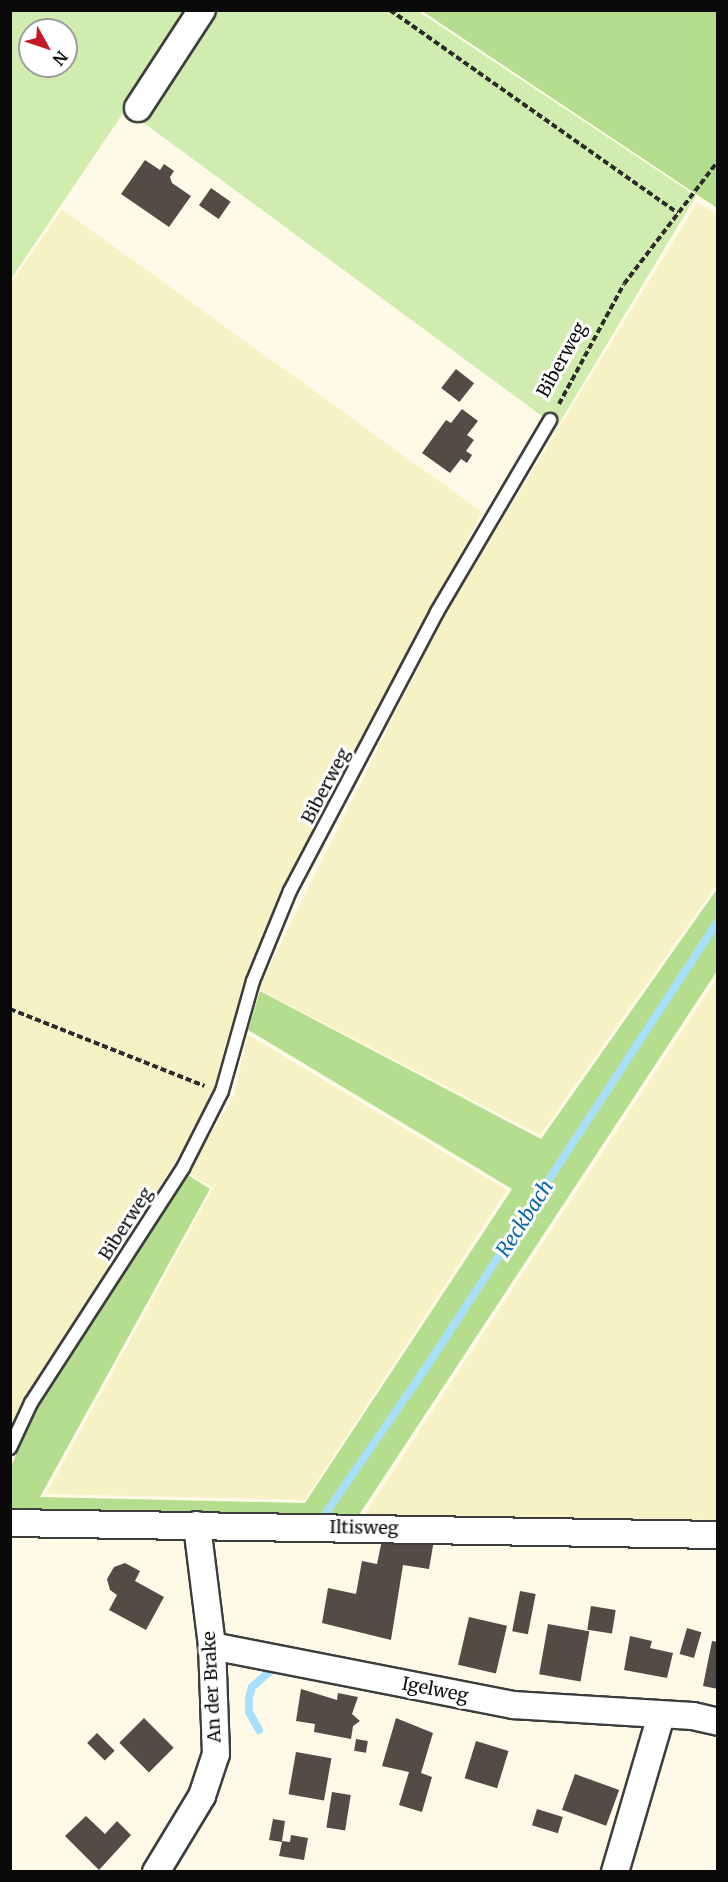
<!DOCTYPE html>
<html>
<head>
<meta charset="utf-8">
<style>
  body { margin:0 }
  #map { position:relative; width:728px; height:1882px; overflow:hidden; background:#fffae8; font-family:Merriweather,serif }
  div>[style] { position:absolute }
  .farmland>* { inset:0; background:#f7f1c6 }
  .green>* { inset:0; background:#d1ecaf }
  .forest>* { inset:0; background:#b4de8d }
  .stream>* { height:8px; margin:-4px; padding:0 4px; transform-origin:4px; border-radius:4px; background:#a8dffb }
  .building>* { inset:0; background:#544b46; transform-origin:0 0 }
  .path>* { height:4px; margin-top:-2px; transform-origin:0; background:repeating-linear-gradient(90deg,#2c2c2c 0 6px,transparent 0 9px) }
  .roads { filter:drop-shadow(2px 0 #3d3d3d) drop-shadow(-2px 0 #3d3d3d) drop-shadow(0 2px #3d3d3d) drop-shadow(0 -2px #3d3d3d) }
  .lane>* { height:12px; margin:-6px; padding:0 6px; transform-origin:6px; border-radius:6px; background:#fff }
  .street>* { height:26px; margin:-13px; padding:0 13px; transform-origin:13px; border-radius:13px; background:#fff }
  span { translate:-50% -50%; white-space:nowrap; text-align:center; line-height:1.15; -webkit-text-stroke:6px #fff; paint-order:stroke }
  .street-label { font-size:18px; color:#0a0a0a }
  .water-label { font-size:20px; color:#0c67a4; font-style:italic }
  .frame { position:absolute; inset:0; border:12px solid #0a0a0a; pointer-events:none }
  .north { position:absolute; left:18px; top:18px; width:60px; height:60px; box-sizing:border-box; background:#fff; border:2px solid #9d9d9d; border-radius:50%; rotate:130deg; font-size:16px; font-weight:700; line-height:24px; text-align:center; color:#0a0a0a }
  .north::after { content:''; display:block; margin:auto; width:21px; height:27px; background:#c41927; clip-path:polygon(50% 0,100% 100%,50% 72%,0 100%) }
</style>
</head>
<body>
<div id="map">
  <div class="farmland">
    <i style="clip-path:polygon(697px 203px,718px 215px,717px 884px,540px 1135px,258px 989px,447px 610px)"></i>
    <i style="clip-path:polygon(62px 209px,482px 512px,283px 897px,216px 1097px,25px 1399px,11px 1431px,10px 285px)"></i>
    <i style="clip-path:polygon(717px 978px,717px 1520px,364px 1515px)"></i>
    <i style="clip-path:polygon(247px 1034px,507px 1190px,305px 1500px,46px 1494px,213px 1188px,187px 1173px,235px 1094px)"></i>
  </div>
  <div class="green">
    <i style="clip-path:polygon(evenodd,11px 11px,192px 11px,11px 279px,11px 11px,30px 30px,66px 30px,66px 66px,30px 66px,30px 30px)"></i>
    <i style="clip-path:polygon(209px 11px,418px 11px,696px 196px,557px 427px,137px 118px)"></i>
  </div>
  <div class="forest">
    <i style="clip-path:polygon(422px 11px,717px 11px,717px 208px)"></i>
    <i style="clip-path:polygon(717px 889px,717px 971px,355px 1521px,11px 1514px,11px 1467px,37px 1405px,188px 1175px,210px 1189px,40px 1497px,305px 1503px,512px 1189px,248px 1030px,260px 991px,541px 1139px)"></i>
  </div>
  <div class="stream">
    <i style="left:326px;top:1513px;width:171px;rotate:-55.5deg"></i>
    <i style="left:423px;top:1372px;width:539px;rotate:-56.81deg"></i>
    <i style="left:259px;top:1730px;width:21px;rotate:-119deg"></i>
    <i style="left:249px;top:1712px;width:14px;rotate:-90deg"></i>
    <i style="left:249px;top:1698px;width:11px;rotate:-75deg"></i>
    <i style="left:252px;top:1687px;width:29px;rotate:-41deg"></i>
  </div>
  <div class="building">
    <i style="clip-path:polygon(145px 160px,160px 170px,164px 164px,174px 171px,170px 177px,172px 183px,191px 196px,169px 227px,121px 194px)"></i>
    <i style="left:211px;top:188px;width:24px;height:21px;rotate:35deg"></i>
    <i style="left:456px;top:369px;width:23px;height:24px;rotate:38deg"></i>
    <i style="clip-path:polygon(462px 409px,478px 421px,467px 435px,474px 440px,466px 451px,472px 455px,467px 463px,461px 459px,450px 473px,422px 453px,446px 420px,451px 423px)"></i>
    <i style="clip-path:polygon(382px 1540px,434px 1540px,429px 1569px,403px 1565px,391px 1640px,322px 1623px,328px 1588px,356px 1594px,362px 1561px,377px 1564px)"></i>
    <i style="clip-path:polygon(125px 1563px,140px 1571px,135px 1581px,164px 1597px,146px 1630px,109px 1610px,117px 1595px,110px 1590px,107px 1579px,114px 1567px)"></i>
    <i style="left:520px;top:1591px;width:16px;height:41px;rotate:11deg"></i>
    <i style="left:591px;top:1606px;width:25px;height:24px;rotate:9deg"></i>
    <i style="left:469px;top:1617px;width:39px;height:49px;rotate:13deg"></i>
    <i style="left:548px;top:1624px;width:42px;height:51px;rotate:10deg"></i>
    <i style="left:687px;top:1628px;width:15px;height:27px;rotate:16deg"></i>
    <i style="clip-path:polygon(630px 1636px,652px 1641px,650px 1648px,673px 1653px,667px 1678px,624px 1670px)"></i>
    <i style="clip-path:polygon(712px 1641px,718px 1642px,718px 1689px,703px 1686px)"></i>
    <i style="clip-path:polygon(301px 1689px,337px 1700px,338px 1693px,358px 1697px,352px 1714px,360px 1721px,353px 1726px,351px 1739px,314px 1732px,315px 1724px,296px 1721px)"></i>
    <i style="left:144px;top:1718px;width:42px;height:35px;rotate:45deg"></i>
    <i style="clip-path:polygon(396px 1718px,433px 1733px,421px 1773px,432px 1777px,422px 1812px,399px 1805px,409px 1772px,382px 1766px)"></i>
    <i style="left:97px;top:1733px;width:25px;height:14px;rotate:45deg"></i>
    <i style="left:356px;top:1739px;width:12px;height:12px;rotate:9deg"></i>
    <i style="left:476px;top:1741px;width:34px;height:39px;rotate:17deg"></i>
    <i style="left:296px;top:1752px;width:36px;height:43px;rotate:10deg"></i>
    <i style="left:575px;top:1774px;width:47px;height:38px;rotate:20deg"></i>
    <i style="left:332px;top:1792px;width:19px;height:36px;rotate:9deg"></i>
    <i style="left:537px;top:1809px;width:27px;height:17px;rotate:17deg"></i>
    <i style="clip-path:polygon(86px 1816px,105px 1834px,117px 1821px,131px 1835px,99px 1870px,65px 1836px)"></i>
    <i style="clip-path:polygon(273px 1819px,285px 1821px,282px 1841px,290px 1842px,291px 1835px,308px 1838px,304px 1860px,279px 1856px,282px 1842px,269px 1840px)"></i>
  </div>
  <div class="path">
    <i style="left:390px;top:10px;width:352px;rotate:35.2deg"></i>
    <i style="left:559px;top:404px;width:136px;rotate:-61.6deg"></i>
    <i style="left:624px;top:284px;width:155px;rotate:-52.6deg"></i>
    <i style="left:10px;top:1009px;width:209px;rotate:21.6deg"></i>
  </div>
  <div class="roads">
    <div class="lane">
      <i style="left:10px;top:1448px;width:50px;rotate:-65deg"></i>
      <i style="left:31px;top:1403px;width:280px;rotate:-57.1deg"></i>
      <i style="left:183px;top:1168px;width:86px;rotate:-63.1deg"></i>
      <i style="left:222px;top:1091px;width:114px;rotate:-74.3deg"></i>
      <i style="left:253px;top:981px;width:97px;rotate:-67.7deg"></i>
      <i style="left:290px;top:891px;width:315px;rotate:-62.2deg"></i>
      <i style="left:437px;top:612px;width:223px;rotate:-59.5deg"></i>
    </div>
    <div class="street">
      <i style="left:138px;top:108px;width:117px;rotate:-56.9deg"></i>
      <i style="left:10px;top:1523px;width:708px;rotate:0.97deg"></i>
      <i style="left:212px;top:1646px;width:307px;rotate:11.1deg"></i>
      <i style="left:513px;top:1705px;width:180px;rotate:3.5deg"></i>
      <i style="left:693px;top:1716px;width:26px;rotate:13deg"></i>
      <i style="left:156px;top:1872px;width:89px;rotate:-58.8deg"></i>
      <i style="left:202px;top:1796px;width:44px;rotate:-71.6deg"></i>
      <i style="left:216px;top:1754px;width:108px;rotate:-92.1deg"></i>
      <i style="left:212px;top:1646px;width:122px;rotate:-97.1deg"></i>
      <i style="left:615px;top:1872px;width:163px;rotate:-73.6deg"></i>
    </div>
  </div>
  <div class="street-label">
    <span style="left:562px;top:360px;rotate:-61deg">Biberweg</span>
    <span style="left:326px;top:786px;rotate:-62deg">Biberweg</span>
    <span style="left:126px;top:1224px;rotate:-57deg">Biberweg</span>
    <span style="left:364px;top:1528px;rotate:1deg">Iltisweg</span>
    <span style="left:212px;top:1687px;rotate:-93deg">An der Brake</span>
    <span style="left:435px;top:1690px;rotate:11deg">Igelweg</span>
  </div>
  <div class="water-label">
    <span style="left:524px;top:1218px;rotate:-57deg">Reckbach</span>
  </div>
  <div class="frame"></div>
  <div class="north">N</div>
</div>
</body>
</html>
